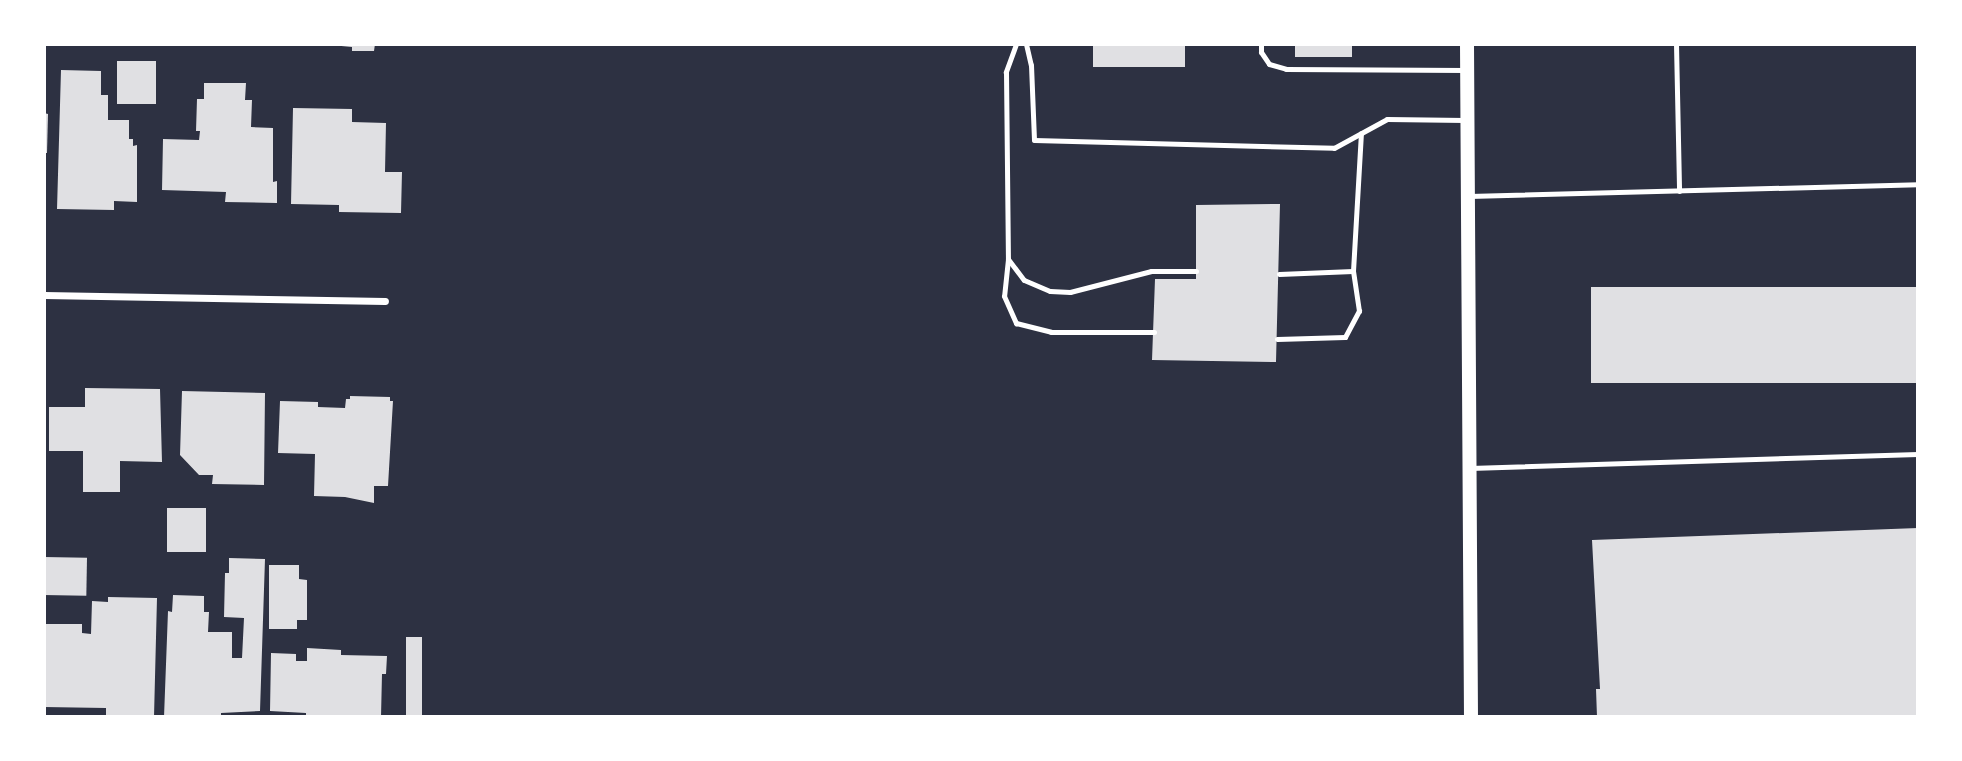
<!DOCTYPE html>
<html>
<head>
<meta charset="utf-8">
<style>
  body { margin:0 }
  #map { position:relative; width:1962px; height:761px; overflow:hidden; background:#2d3142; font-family:"Source Serif 4",serif }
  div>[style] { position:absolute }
  .building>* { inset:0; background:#e0e0e3; transform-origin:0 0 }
  .service>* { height:5px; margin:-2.5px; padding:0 2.5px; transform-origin:2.5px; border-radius:2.5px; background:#fff }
  .minor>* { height:7px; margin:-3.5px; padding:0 3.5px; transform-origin:3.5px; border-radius:3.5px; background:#fff }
  .secondary>* { height:14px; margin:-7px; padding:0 7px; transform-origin:7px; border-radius:7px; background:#fff }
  span { translate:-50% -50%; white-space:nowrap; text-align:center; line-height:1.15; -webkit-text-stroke:6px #fff; paint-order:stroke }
  .frame { position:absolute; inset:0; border:46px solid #fff; pointer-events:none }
</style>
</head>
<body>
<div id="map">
  <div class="building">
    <i style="clip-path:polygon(320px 44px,375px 44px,374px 51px,352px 51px,352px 47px)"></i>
    <i style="left:1093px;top:44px;width:92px;height:23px"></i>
    <i style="left:1295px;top:44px;width:57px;height:13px"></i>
    <i style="left:117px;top:61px;width:39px;height:43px"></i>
    <i style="clip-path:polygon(61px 70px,101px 71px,101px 95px,108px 95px,108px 120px,129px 120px,129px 139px,133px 139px,133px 146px,137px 145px,137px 202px,114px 201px,114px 210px,57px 209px)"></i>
    <i style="clip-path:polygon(204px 83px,246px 83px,245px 100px,252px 100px,251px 127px,273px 128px,273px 182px,277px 181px,277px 203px,225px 202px,226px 192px,162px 190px,163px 139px,199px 140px,200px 131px,196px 131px,197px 99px,204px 99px)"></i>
    <i style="clip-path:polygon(293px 108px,352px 109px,352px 122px,386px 123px,385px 172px,402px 172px,401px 213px,339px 212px,339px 205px,291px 204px)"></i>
    <i style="clip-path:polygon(44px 113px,48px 114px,47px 153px,44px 153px)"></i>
    <i style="clip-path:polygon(1280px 204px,1276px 362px,1152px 360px,1155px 279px,1196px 279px,1196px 205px)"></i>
    <i style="left:1918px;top:287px;width:96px;height:327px;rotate:90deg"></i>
    <i style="clip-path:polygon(85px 388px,160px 389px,162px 462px,120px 461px,120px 492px,83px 492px,83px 451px,49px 451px,49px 407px,85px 407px)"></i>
    <i style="clip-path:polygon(182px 391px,265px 393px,264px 485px,212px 484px,213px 475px,199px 475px,180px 455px)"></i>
    <i style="clip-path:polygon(350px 396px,390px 397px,390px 401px,393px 401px,388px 486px,374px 486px,374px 503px,345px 497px,314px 496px,315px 454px,278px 453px,280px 401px,318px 402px,318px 407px,345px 408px,346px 399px,350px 399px)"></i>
    <i style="left:167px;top:508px;width:39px;height:44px"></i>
    <i style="clip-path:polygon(1918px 528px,1918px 717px,1597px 717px,1596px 689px,1600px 689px,1592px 540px)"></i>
    <i style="left:44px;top:557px;width:43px;height:38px;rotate:1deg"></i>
    <i style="clip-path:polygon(229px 558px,265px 559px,260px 711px,221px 713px,221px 717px,164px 717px,168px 611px,172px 612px,173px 595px,204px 596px,204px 612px,209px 612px,208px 632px,232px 632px,232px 658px,242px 658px,244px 618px,224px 617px,225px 573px,229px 573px)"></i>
    <i style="clip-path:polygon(269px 565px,299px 565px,299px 579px,307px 580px,307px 620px,297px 620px,297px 629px,269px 629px)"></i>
    <i style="clip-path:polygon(108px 597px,157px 598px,154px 717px,106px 717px,106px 708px,44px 707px,44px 624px,82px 624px,82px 633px,91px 634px,92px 601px,108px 602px)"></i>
    <i style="left:406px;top:637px;width:16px;height:80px"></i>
    <i style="clip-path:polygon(307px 648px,341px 650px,341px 655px,387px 656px,386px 674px,382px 674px,381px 717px,306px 717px,306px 713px,270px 711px,271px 653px,296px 654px,296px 661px,307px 661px)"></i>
  </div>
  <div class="service">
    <i style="left:1016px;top:44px;width:30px;rotate:110deg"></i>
    <i style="left:1006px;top:72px;width:187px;rotate:89.4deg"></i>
    <i style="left:1008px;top:259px;width:26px;rotate:53deg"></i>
    <i style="left:1024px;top:280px;width:28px;rotate:23deg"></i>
    <i style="left:1050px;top:291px;width:20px;rotate:3deg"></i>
    <i style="left:1070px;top:292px;width:84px;rotate:-14.5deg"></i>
    <i style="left:1151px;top:271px;width:45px"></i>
    <i style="left:1026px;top:44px;width:22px;rotate:77deg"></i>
    <i style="left:1031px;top:65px;width:75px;rotate:87.7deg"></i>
    <i style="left:1034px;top:140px;width:300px;rotate:1.5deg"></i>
    <i style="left:1334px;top:148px;width:60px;rotate:-28.7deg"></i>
    <i style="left:1387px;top:119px;width:78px;rotate:0.7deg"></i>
    <i style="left:1261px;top:44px;width:8px;rotate:90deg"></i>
    <i style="left:1261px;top:52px;width:14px;rotate:56deg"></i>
    <i style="left:1269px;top:64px;width:18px;rotate:16deg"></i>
    <i style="left:1286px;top:69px;width:180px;rotate:0.3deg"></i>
    <i style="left:1676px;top:44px;width:147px;rotate:88.8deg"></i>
    <i style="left:1469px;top:196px;width:449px;rotate:-1.5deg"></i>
    <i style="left:1008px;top:259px;width:37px;rotate:96deg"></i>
    <i style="left:1004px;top:296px;width:30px;rotate:66deg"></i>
    <i style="left:1016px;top:323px;width:36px;rotate:14deg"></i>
    <i style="left:1051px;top:332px;width:103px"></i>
    <i style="left:1279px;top:274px;width:74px;rotate:-2.3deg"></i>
    <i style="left:1277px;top:339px;width:68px;rotate:-1.7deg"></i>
    <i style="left:1345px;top:337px;width:30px;rotate:-62deg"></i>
    <i style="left:1359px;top:311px;width:40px;rotate:-98.5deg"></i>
    <i style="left:1353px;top:271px;width:138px;rotate:-86.7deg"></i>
    <i style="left:1470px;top:468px;width:448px;rotate:-1.8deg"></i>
  </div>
  <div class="minor">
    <i style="left:44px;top:295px;width:341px;rotate:1deg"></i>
  </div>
  <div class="secondary">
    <i style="left:1467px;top:44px;width:673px;rotate:89.66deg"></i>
  </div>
  <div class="frame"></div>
</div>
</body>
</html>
